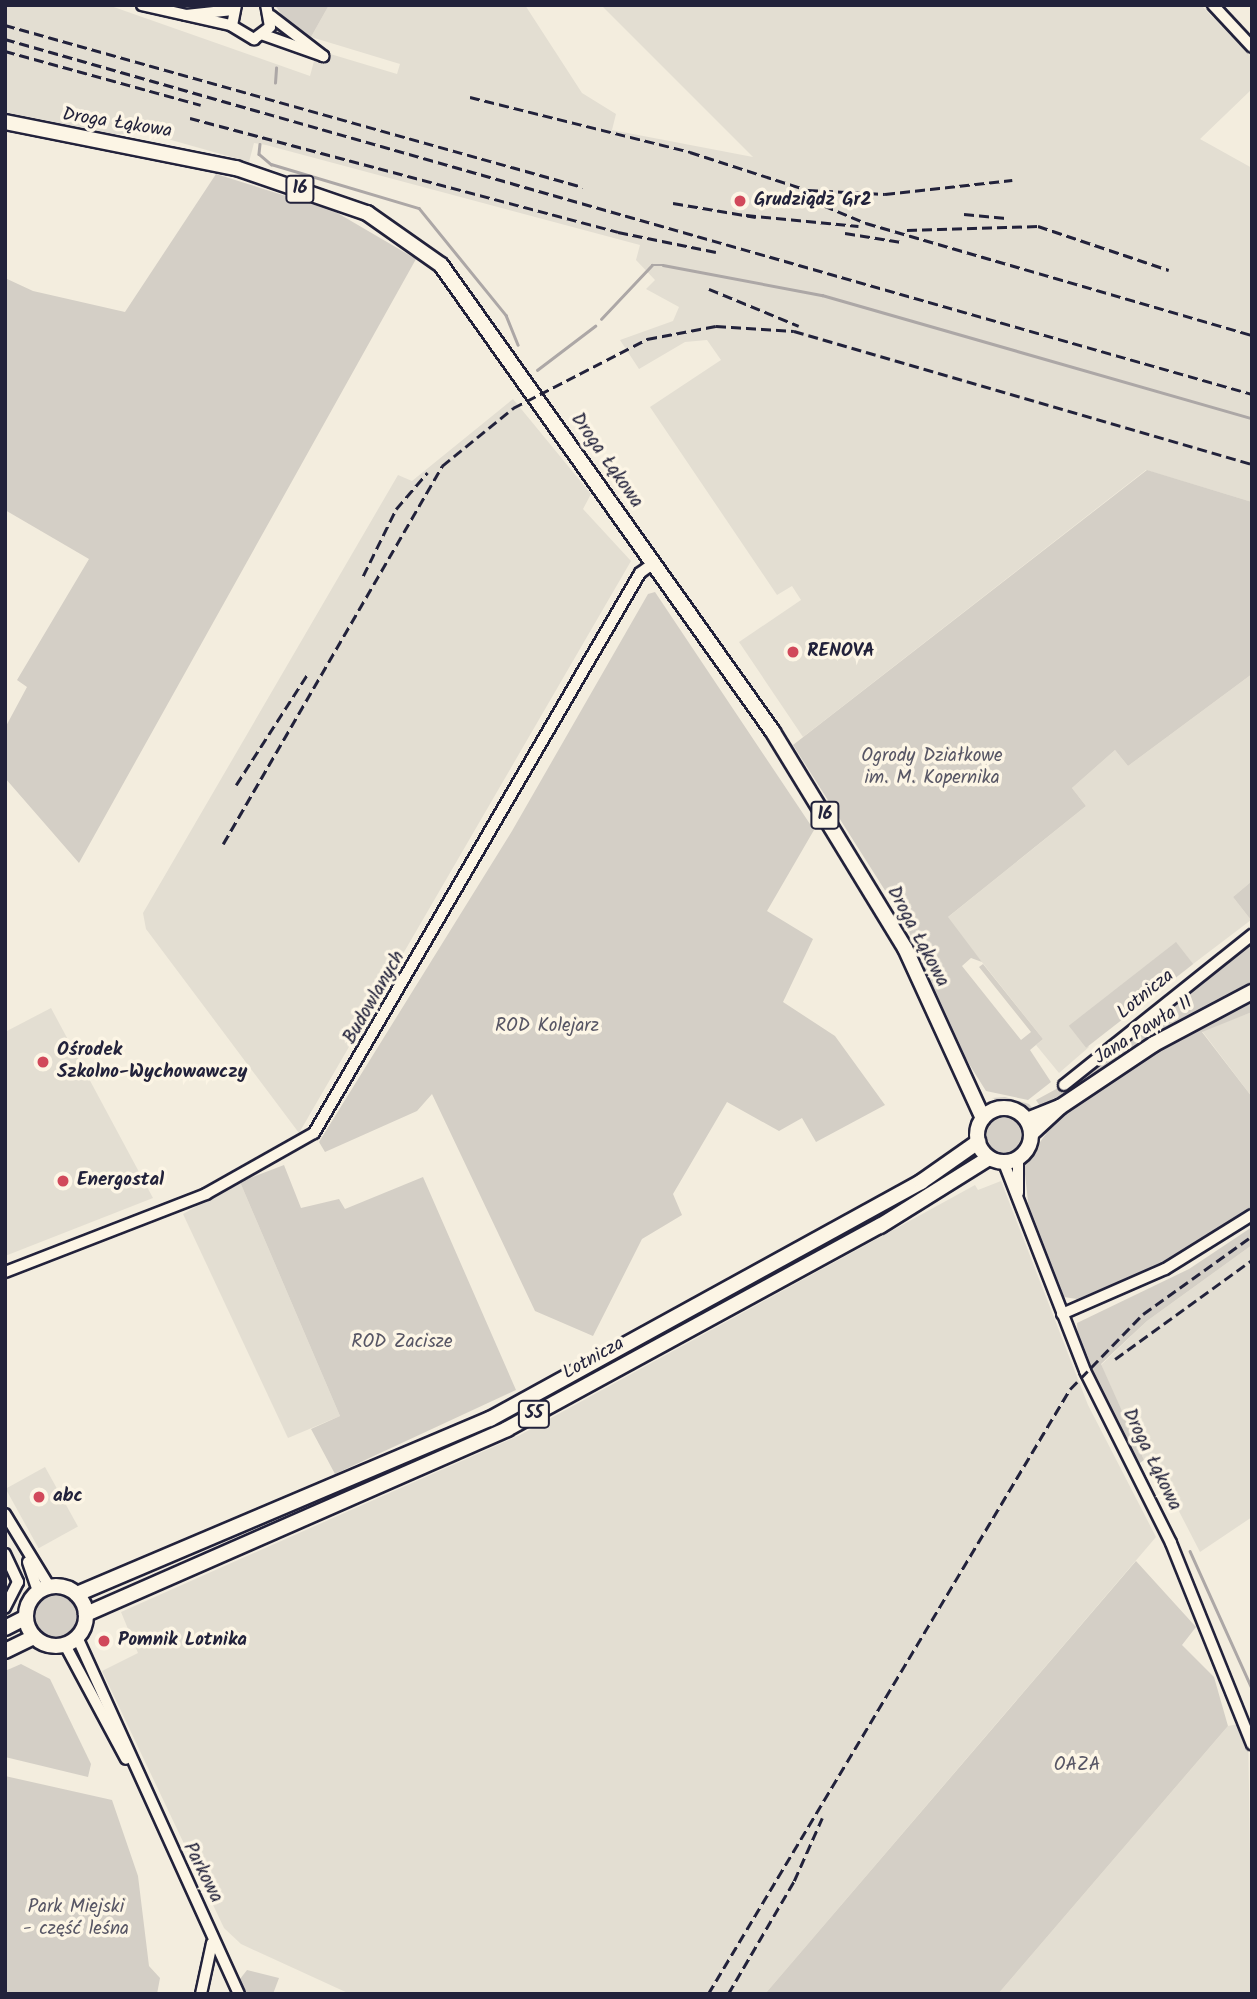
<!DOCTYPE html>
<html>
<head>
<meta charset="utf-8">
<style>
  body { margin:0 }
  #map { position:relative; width:1257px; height:1999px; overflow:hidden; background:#f3edde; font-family:Kalam,sans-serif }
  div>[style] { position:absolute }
  .built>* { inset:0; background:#e3ded2; transform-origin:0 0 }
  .green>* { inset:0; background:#d4cfc6; transform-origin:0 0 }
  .round { border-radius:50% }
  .stream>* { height:2.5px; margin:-1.25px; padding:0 1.25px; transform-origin:1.25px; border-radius:1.25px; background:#aca7a6 }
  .roads { filter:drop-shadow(2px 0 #22223b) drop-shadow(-2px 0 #22223b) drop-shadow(0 2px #22223b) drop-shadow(0 -2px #22223b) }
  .minor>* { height:10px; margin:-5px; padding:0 5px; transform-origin:5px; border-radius:5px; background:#fcf5e5 }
  .major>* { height:14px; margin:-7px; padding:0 7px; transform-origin:7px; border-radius:7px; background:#fcf5e5 }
  .major>.ring { margin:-7px; padding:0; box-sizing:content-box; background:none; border:14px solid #fcf5e5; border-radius:50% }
  .rail>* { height:2.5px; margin-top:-1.25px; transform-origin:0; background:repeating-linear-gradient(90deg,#22223b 0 10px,transparent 0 15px) }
  .dots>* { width:19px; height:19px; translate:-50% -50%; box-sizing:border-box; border:4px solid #fcf5e5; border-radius:50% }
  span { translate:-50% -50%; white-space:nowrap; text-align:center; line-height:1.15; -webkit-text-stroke:7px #fcf5e5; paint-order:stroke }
  .shield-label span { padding:2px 5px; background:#fcf5e5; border:2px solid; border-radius:5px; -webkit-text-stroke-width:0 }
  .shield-label { font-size:18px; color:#22223b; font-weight:700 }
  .street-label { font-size:19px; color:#22223b }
  .poi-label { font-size:19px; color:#22223b; font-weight:700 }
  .left { translate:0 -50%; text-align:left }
  .park-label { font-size:19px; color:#575665 }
  .frame { position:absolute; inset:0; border:7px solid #22223b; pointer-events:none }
</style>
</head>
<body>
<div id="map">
  <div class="built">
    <i style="clip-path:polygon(5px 5px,108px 5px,310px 76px,317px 50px,397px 74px,400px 64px,311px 37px,329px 5px,525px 5px,582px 93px,616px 114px,612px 130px,753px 157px,601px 5px,1201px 5px,1252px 58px,1252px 89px,1200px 139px,1252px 168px,1252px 502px,1146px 470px,803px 737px,739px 642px,801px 600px,792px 586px,777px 595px,650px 407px,721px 360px,707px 340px,685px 342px,639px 369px,620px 340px,673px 321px,679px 307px,646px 289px,655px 280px,636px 260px,640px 245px,266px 145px,254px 143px,249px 162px,150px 134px,93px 134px,5px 112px)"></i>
    <i style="clip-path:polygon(513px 399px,591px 494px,583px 509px,631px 561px,299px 1133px,146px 929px,143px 913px,398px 475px,412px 481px)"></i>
    <i style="clip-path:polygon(1252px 674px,1252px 881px,1233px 897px,1251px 920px,1193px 964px,1176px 943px,1072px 1027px,1089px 1047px,1059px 1073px,1036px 1045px,1043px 1039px,947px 918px,1086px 806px,1072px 788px,1115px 750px,1128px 766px)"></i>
    <i style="clip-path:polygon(51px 1008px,153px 1198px,5px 1256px,5px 1032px)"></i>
    <i style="clip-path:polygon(1252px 1012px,1252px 1097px,1202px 1031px)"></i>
    <i style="clip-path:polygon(1001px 1181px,1088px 1405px,1156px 1537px,765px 1994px,350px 1994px,241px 1944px,224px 1928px,102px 1671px,138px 1653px,121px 1612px,520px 1435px,975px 1185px,978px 1190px)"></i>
    <i style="clip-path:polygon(240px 1182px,340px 1416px,288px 1438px,183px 1214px)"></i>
    <i style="clip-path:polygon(1252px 1245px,1252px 1517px,1200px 1552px,1151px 1457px,1144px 1460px,1101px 1365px,1147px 1321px)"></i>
    <i style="left:45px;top:1467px;width:68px;height:45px;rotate:61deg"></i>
    <i style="clip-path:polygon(1248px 1722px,1252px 1994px,998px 1994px,1228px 1726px)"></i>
  </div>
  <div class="green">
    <i style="clip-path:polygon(275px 5px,329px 5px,311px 37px,293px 31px)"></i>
    <i style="clip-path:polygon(216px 174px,334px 211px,416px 259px,79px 863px,5px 778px,5px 728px,27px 687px,17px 680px,89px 559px,5px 510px,5px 278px,33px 291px,125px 312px)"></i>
    <i style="clip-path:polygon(1147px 470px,1252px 502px,1252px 674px,1128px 766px,1115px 750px,1072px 788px,1086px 806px,948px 917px,982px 962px,971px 958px,962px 966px,1021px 1040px,1031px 1032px,979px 967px,983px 964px,1043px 1039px,1030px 1050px,1051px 1082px,1028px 1100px,986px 1091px,954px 1040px,905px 922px,793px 745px)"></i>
    <i style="clip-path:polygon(655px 592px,814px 830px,767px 911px,813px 939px,783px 1002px,835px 1036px,885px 1105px,816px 1142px,802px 1118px,779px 1131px,727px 1102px,673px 1194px,682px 1215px,642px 1239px,593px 1336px,535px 1311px,432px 1094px,417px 1111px,325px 1152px,319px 1142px,512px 831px,648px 594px)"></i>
    <i style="clip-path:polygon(1252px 881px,1252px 919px,1251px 920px,1233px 897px)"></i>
    <i style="left:1176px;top:942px;width:28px;height:136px;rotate:52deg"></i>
    <i style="clip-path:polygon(1252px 942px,1252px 1012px,1202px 1032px,1252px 1097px,1252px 1209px,1148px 1270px,1077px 1299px,1064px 1297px,1029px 1211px,1024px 1165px,1052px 1125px,1036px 1100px,1095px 1068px)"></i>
    <i style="clip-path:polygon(1005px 1097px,1029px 1104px,1035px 1111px,992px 1098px)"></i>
    <i class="round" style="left:984px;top:1114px;width:42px;height:42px"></i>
    <i style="clip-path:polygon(284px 1165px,301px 1208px,339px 1199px,345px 1209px,423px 1177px,516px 1390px,335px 1474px,311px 1429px,340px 1416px,240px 1182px)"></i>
    <i style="clip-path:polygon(1252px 1227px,1252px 1245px,1147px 1321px,1101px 1364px,1144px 1460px,1137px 1465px,1078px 1339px,1077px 1323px,1189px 1269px)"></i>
    <i style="clip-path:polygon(1136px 1561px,1196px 1627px,1182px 1645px,1214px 1677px,1228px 1726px,998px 1994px,765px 1994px)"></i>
    <i class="round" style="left:33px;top:1594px;width:44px;height:44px"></i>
    <i style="clip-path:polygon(21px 1664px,50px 1679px,91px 1764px,88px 1777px,5px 1757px,5px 1671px)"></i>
    <i style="clip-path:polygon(5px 1776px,112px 1800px,138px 1876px,149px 1966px,160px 1978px,157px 1994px,5px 1994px)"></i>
    <i style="clip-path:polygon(247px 1970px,279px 1978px,273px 1994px,246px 1994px,240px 1979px)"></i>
  </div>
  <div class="stream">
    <i style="left:275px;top:83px;width:15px;rotate:-86deg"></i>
    <i style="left:260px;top:144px;width:10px;rotate:96deg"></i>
    <i style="left:259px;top:154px;width:16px;rotate:40deg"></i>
    <i style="left:271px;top:164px;width:154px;rotate:16.6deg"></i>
    <i style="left:419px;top:208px;width:138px;rotate:50.9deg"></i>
    <i style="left:506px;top:315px;width:32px;rotate:68deg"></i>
    <i style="left:601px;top:319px;width:74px;rotate:-46.6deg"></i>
    <i style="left:652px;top:265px;width:11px"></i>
    <i style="left:663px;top:265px;width:162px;rotate:10.7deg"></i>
    <i style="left:822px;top:295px;width:447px;rotate:16deg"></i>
    <i style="left:537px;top:370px;width:73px;rotate:-37.2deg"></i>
    <i style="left:1190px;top:1551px;width:150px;rotate:65.7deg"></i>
  </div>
  <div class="roads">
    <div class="minor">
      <i style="left:142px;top:5px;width:91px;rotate:12.7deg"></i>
      <i style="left:236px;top:5px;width:21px;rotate:101deg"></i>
      <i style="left:232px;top:26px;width:26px;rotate:31deg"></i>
      <i style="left:254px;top:39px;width:20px;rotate:-37deg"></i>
      <i style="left:270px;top:27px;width:22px;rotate:-100deg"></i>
      <i style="left:1213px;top:5px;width:57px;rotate:47.1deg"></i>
      <i style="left:186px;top:15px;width:47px;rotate:-6.1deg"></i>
      <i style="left:271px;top:16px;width:66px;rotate:37.6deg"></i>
      <i style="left:264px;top:35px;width:63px;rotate:19.6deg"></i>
      <i style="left:1064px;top:1085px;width:241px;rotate:-38.6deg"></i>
      <i style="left:1004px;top:1163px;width:223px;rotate:68.7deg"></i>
      <i style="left:1085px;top:1371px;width:192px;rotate:63.4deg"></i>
      <i style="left:1171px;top:1543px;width:217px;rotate:68.1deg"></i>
      <i style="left:1018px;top:1193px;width:34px;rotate:-90deg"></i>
      <i style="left:5px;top:1272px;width:216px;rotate:-21.2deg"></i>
      <i style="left:206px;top:1194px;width:124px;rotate:-29.5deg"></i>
      <i style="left:314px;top:1133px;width:648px;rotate:-59.79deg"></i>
      <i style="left:640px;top:573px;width:17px;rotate:-36deg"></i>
      <i style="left:1062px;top:1314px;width:112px;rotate:-23.6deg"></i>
      <i style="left:1165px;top:1269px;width:102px;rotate:-31.8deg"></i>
      <i style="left:5px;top:1514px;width:84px;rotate:58.6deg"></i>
      <i style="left:5px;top:1554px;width:31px;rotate:65deg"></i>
      <i style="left:18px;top:1582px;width:29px;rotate:117deg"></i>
      <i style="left:28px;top:1562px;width:31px;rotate:71deg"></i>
      <i style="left:77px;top:1637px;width:392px;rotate:65.6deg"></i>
      <i style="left:65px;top:1645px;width:129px;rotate:61.8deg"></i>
      <i style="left:201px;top:1994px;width:52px;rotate:-77.8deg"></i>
    </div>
    <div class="major">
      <i style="left:5px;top:122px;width:236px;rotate:11.3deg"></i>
      <i style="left:236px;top:168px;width:139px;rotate:19deg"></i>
      <i style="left:367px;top:213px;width:90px;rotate:35.1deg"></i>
      <i style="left:441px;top:265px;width:573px;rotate:54.59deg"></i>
      <i style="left:773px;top:732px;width:253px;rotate:58.6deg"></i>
      <i style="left:905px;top:948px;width:187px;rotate:65.4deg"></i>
      <i class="ring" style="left:977px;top:1108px;width:40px;height:40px"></i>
      <i style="left:1027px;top:1120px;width:35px;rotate:-22deg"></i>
      <i style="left:1060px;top:1107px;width:113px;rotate:-33.8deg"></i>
      <i style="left:1154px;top:1044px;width:111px;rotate:-28deg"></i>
      <i style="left:1032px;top:1133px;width:38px;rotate:-43deg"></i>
      <i class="ring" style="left:26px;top:1586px;width:46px;height:46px"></i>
      <i style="left:77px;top:1594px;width:449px;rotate:-23deg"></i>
      <i style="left:490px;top:1419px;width:492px;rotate:-28.8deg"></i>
      <i style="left:921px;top:1182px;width:70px;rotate:-35.1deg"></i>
      <i style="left:86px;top:1614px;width:460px;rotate:-23.7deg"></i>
      <i style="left:507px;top:1429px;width:425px;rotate:-28.6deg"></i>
      <i style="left:880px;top:1226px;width:128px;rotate:-32deg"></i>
      <i style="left:5px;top:1628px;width:22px;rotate:-27deg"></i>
      <i style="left:5px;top:1651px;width:32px;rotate:-26deg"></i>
    </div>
  </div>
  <div class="rail">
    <i style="left:5px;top:25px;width:600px;rotate:15.66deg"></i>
    <i style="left:5px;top:39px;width:1297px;rotate:15.89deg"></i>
    <i style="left:5px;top:51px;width:203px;rotate:15.4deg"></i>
    <i style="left:470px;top:97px;width:227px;rotate:14deg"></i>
    <i style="left:690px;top:152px;width:124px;rotate:17.9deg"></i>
    <i style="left:808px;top:190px;width:77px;rotate:3deg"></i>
    <i style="left:885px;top:194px;width:128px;rotate:-6.3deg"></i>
    <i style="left:190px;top:118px;width:443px;rotate:14.9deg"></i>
    <i style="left:618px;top:232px;width:100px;rotate:11.5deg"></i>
    <i style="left:796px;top:194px;width:76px;rotate:22.5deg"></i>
    <i style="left:866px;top:223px;width:402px;rotate:16.2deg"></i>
    <i style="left:673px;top:203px;width:84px;rotate:9.6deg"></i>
    <i style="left:964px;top:214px;width:42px;rotate:5.4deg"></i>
    <i style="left:746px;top:215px;width:113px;rotate:5.6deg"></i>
    <i style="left:907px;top:230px;width:131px;rotate:-1.7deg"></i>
    <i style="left:1038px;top:226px;width:138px;rotate:18.6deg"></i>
    <i style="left:845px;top:233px;width:57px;rotate:9.1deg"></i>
    <i style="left:709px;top:289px;width:97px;rotate:22.3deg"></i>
    <i style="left:363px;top:576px;width:75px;rotate:-63.8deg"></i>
    <i style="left:396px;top:509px;width:48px;rotate:-49.3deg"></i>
    <i style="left:236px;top:785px;width:131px;rotate:-57.2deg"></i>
    <i style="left:223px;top:844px;width:437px;rotate:-59.9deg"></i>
    <i style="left:442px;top:466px;width:92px;rotate:-39.2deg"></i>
    <i style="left:513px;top:408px;width:151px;rotate:-27.2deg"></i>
    <i style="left:647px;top:339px;width:70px;rotate:-10.7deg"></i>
    <i style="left:716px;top:326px;width:78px;rotate:3.7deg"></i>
    <i style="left:794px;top:331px;width:477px;rotate:16.2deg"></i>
    <i style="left:1115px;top:1359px;width:169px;rotate:-35.9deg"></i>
    <i style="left:708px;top:1994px;width:705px;rotate:-59.11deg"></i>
    <i style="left:1070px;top:1389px;width:105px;rotate:-45.8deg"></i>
    <i style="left:1143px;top:1314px;width:134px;rotate:-35.6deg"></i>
    <i style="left:728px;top:1994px;width:131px;rotate:-59.7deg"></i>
    <i style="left:794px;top:1881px;width:69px;rotate:-66deg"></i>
  </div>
  <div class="dots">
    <i style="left:740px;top:201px;background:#d1495b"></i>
    <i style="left:793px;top:652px;background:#d1495b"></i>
    <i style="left:43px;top:1062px;background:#d1495b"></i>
    <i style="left:63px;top:1181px;background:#d1495b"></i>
    <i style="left:39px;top:1497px;background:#d1495b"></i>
    <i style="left:104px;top:1641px;background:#d1495b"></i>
  </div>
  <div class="shield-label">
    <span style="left:300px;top:189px">16</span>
    <span style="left:825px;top:815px">16</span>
    <span style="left:534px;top:1414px">55</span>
  </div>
  <div class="street-label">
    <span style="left:117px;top:124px;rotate:9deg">Droga Łąkowa</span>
    <span style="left:606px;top:461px;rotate:55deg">Droga Łąkowa</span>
    <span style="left:917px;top:937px;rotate:62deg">Droga Łąkowa</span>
    <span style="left:1146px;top:995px;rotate:-39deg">Lotnicza</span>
    <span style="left:375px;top:998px;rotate:-60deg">Budowlanych</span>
    <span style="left:1144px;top:1031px;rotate:-32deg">Jana Pawła II</span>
    <span style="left:594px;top:1359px;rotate:-29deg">Lotnicza</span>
    <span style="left:1151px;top:1460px;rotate:64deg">Droga Łąkowa</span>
    <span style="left:202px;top:1873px;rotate:63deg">Parkowa</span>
  </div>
  <div class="poi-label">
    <span class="left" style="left:754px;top:201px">Grudziądz Gr2</span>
    <span class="left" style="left:807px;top:652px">RENOVA</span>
    <span class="left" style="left:57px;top:1062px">Ośrodek<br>Szkolno-Wychowawczy</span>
    <span class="left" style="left:77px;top:1181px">Energostal</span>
    <span class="left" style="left:53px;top:1497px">abc</span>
    <span class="left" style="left:118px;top:1641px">Pomnik Lotnika</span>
  </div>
  <div class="park-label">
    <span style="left:932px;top:768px">Ogrody Działkowe<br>im. M. Kopernika</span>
    <span style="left:547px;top:1027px">ROD Kolejarz</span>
    <span style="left:402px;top:1343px">ROD Zacisze</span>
    <span style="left:1077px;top:1766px">OAZA</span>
    <span style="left:76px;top:1919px">Park Miejski<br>- część leśna</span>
  </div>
  <div class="frame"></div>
</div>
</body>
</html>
